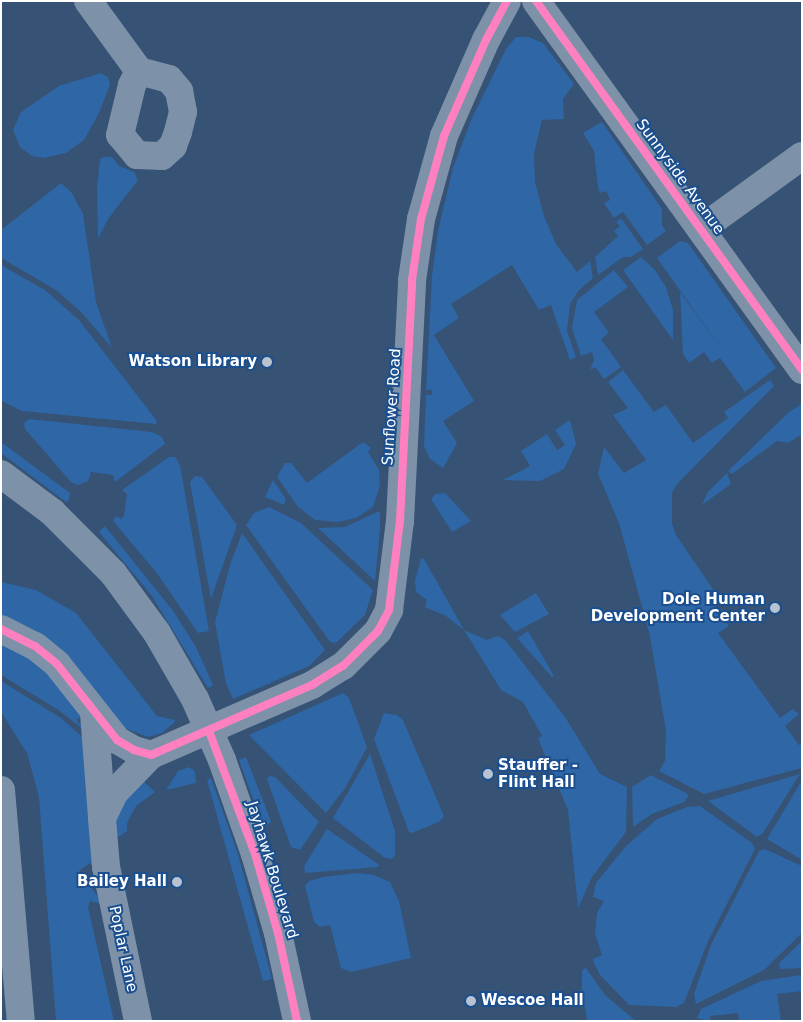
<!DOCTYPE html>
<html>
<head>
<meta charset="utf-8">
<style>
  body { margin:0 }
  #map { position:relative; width:803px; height:1022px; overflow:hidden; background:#365274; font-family:"DejaVu Sans",sans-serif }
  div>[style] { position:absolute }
  .green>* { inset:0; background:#2f66a5 }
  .minor>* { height:28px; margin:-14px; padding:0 14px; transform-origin:14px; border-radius:14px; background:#7d92a8 }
  .cycleway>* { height:8px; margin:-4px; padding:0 4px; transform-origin:4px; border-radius:4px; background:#ff80c0 }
  .dots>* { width:14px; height:14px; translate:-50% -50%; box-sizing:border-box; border:2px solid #1b4f8f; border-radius:50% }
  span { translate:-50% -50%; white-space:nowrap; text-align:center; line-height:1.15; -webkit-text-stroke:4px #1b4f8f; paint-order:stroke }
  .street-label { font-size:15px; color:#fff }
  .poi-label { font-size:15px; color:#fff; font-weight:700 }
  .right { translate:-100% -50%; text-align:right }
  .left { translate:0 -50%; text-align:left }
  .frame { position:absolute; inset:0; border:2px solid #fff; pointer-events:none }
</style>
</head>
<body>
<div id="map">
  <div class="green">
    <i style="clip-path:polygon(516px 37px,529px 37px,543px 43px,574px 84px,563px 99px,564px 119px,542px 120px,534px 153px,535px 182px,544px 216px,556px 244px,577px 272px,590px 261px,593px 278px,579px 290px,570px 304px,567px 331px,576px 357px,570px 360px,551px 305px,539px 310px,512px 265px,451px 304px,459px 318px,434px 335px,474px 401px,443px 421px,457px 443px,443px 468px,430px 459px,424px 446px,426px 395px,432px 395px,432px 390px,426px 390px,432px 276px,438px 231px,453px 168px,472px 118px,506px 49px)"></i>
    <i style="clip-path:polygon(101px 73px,108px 77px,110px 85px,99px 113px,84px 140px,66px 153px,44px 158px,32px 156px,20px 147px,13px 130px,21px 112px,59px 86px)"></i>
    <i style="clip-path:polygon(602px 122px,662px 209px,662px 225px,666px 231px,647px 245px,623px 212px,614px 218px,604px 203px,610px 200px,606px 191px,600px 193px,598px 188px,594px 151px,583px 133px)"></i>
    <i style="clip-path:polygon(104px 157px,112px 157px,119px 166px,134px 172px,138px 180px,108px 219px,98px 239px,97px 188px,100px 159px)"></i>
    <i style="clip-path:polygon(61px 183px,72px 193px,83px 214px,96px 302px,112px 348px,82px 313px,56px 290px,1px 258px,1px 230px)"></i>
    <i style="clip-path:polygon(621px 218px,643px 249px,631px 257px,623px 257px,598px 275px,595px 257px,618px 236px,614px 231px,620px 226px,616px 222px)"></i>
    <i style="clip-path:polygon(680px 241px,688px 243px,776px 368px,745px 392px,720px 358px,712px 363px,704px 352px,689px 363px,683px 354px,680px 292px,725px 354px,657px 258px)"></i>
    <i style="clip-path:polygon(641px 257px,655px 270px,666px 287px,673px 310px,673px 340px,623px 270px)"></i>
    <i style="clip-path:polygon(1px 265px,45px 290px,79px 320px,157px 421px,156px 424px,22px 411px,2px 401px)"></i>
    <i style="clip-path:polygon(614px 270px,628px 287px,594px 312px,609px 333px,601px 339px,621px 367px,604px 379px,595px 367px,590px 370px,594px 360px,592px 352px,581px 356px,572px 328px,577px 300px)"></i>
    <i style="clip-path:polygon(623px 370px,654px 412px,666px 405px,693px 443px,728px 418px,724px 412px,770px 380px,774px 386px,677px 484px,672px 493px,672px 524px,676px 535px,719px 598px,713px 603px,729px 626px,718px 633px,780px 718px,793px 709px,799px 714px,785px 726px,799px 745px,802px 744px,802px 768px,704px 794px,659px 771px,665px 761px,666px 731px,650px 636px,619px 523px,598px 474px,604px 447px,624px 473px,646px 460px,613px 415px,628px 408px,608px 382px)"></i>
    <i style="clip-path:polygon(802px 404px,802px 434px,788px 443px,777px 441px,732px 474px,728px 471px,789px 412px)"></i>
    <i style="clip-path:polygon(29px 419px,152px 432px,162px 437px,165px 444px,115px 482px,113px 475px,91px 472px,88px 481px,78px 485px,71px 482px,25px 429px,24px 423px)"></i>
    <i style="clip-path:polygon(570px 420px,576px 444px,564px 469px,540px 481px,503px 480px,530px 466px,521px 451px,547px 434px,557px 450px,565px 445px,555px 430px)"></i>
    <i style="clip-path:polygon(1px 442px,70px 493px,69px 500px,66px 502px,1px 453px)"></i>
    <i style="clip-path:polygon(363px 442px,371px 448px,368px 452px,379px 470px,380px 485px,373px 507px,356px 518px,338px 522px,315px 520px,298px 507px,277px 477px,285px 463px,291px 463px,307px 483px)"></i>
    <i style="clip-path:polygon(169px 457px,175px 457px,180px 465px,209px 631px,198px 633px,156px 572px,113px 521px,116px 516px,121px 519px,124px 516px,127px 494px,122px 490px)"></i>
    <i style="clip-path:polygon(727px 473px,731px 484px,702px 505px,708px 492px)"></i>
    <i style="clip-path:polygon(195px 476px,202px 477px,237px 525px,211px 599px,190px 482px)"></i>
    <i style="clip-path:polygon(273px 480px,286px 499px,284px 505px,265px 497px)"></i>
    <i style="clip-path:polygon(445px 493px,471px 521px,452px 532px,431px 499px,436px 494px)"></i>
    <i style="clip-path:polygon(269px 507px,301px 523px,373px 590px,365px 615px,336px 643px,330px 642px,246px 525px,254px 513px)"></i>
    <i style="clip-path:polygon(377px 512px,380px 512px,380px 529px,375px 581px,318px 528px,345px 527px)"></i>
    <i style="clip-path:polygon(105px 526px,174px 612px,196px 647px,213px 685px,208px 688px,152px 596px,99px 532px)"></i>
    <i style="clip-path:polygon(242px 533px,325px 650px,309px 666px,233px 699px,226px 684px,215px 622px,230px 565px)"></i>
    <i style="clip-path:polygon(421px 558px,424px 559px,464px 630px,446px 616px,425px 607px,427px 600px,416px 592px,415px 581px)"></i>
    <i style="clip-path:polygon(1px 582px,36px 590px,76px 613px,157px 716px,175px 720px,174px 723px,162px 733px,148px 737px,122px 727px,1px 618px)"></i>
    <i style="clip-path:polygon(536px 593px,549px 614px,515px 632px,500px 615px)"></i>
    <i style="clip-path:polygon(464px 630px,487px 640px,498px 636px,505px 640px,565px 717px,600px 774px,627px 787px,626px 832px,592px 877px,578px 908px,568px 810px,538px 738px,542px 736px,523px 702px,501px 690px)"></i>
    <i style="clip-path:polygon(528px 631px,554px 676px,552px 677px,517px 638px)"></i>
    <i style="clip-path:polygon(1px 641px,40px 663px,80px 713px,81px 718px,77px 719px,79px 724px,83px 722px,84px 730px,60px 711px,1px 675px)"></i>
    <i style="clip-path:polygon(1px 681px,61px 718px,89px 743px,97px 872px,90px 863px,79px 871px,102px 902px,101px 904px,90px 901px,88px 907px,114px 1021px,56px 1021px,39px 797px,27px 753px,1px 712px)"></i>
    <i style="clip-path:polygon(343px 693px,349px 698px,367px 747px,346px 787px,326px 813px,249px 735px)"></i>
    <i style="clip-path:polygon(384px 713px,397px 715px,403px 720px,444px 816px,439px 822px,412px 833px,409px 832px,374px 739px)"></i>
    <i style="clip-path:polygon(370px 754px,395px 831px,395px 855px,392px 859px,385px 858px,333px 818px)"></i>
    <i style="clip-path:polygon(246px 757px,271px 821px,269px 825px,263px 827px,239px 760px)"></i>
    <i style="clip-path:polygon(189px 767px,195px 771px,196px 783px,166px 790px,178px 771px)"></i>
    <i style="clip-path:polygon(800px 774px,763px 833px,757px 837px,708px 801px)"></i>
    <i style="clip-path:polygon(651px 775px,688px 794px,688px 797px,684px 802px,652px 814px,633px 827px,632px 787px)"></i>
    <i style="clip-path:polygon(269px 776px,275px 777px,319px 822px,300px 850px,291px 847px,267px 779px)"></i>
    <i style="clip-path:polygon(140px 778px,155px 792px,136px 806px,127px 823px,127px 831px,114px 840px,117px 805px)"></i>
    <i style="clip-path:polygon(211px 778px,238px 854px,272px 979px,263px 981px,207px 780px)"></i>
    <i style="clip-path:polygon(802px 780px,802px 860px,767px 839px)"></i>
    <i style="clip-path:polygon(700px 806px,752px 843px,755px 849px,708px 941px,684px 1003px,676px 1007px,629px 1005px,600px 975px,594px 963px,593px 959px,602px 955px,595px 934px,597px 913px,604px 901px,593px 897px,596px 883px,626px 846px,657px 819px,687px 807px)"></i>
    <i style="clip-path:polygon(327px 829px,378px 864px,379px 867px,305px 873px,304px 866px)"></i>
    <i style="clip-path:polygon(765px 849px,802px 866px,802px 933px,764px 970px,696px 1004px,694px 994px,711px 945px,759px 851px)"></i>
    <i style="clip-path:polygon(357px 873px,374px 875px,390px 882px,399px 901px,411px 958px,351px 972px,341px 968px,330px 925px,320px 927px,314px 922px,305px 886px,309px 881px,323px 877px)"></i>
    <i style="clip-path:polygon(802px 941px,802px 968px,780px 969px,779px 963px)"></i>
    <i style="clip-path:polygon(586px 968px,605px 995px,636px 1021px,587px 1021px,582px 989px,582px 970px)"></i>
    <i style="clip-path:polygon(802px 975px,802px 991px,777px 994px,781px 1021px,739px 1021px,738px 1013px,710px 1016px,710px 1021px,697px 1018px,701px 1009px,761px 981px)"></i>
  </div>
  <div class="minor">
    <i style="left:88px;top:1px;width:87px;rotate:53.9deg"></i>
    <i style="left:139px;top:71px;width:31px;rotate:15deg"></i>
    <i style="left:169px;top:79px;width:16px;rotate:50deg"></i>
    <i style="left:179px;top:91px;width:21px;rotate:79deg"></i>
    <i style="left:183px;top:112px;width:21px;rotate:104deg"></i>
    <i style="left:178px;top:132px;width:15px;rotate:110deg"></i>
    <i style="left:173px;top:146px;width:15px;rotate:138deg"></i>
    <i style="left:162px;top:156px;width:25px;rotate:-178deg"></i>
    <i style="left:137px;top:155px;width:26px;rotate:-130deg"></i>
    <i style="left:120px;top:135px;width:51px;rotate:-76.5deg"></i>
    <i style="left:132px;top:85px;width:16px;rotate:-63deg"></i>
    <i style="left:536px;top:1px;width:455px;rotate:54.2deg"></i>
    <i style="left:701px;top:229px;width:125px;rotate:-35.9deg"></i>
    <i style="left:1px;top:474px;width:64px;rotate:36.7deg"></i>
    <i style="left:52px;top:512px;width:86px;rotate:45deg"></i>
    <i style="left:113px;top:573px;width:74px;rotate:53.7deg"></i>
    <i style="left:157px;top:633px;width:76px;rotate:60.1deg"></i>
    <i style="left:195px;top:699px;width:67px;rotate:66.1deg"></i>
    <i style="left:222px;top:760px;width:100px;rotate:70.7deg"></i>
    <i style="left:255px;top:854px;width:82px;rotate:73.8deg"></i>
    <i style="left:278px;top:933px;width:90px;rotate:77.8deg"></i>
    <i style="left:1px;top:629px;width:38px;rotate:27deg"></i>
    <i style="left:35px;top:646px;width:28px;rotate:39deg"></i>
    <i style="left:57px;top:664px;width:97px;rotate:51.7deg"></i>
    <i style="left:117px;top:740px;width:20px;rotate:30deg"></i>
    <i style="left:134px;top:750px;width:18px;rotate:16deg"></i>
    <i style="left:151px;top:755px;width:176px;rotate:-23.5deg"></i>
    <i style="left:312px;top:685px;width:36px;rotate:-32deg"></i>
    <i style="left:343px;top:666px;width:49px;rotate:-45deg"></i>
    <i style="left:378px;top:631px;width:24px;rotate:-62deg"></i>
    <i style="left:389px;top:610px;width:90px;rotate:-83deg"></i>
    <i style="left:400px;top:521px;width:241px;rotate:-87.1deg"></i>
    <i style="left:412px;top:280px;width:62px;rotate:-81.6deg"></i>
    <i style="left:421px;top:219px;width:86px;rotate:-74.5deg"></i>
    <i style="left:444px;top:136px;width:105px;rotate:-66.4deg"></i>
    <i style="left:486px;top:40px;width:44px;rotate:-61.7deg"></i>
    <i style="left:94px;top:713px;width:105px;rotate:85.6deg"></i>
    <i style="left:1px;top:790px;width:232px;rotate:85.1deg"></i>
    <i style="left:138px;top:1021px;width:157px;rotate:-101.7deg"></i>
    <i style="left:106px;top:867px;width:49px;rotate:-94.7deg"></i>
    <i style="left:102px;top:818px;width:28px;rotate:-64deg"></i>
    <i style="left:114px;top:793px;width:53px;rotate:-45.8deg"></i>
  </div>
  <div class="cycleway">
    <i style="left:536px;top:1px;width:455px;rotate:54.2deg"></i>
    <i style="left:1px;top:629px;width:38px;rotate:27deg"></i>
    <i style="left:35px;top:646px;width:28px;rotate:39deg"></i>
    <i style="left:57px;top:664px;width:97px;rotate:51.7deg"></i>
    <i style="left:117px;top:740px;width:20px;rotate:30deg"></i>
    <i style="left:134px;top:750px;width:18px;rotate:16deg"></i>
    <i style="left:151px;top:755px;width:176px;rotate:-23.5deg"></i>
    <i style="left:312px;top:685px;width:36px;rotate:-32deg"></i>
    <i style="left:343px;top:666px;width:49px;rotate:-45deg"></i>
    <i style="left:378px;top:631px;width:24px;rotate:-62deg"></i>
    <i style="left:389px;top:610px;width:90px;rotate:-83deg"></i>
    <i style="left:400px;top:521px;width:241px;rotate:-87.1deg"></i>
    <i style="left:412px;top:280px;width:62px;rotate:-81.6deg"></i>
    <i style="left:421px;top:219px;width:86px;rotate:-74.5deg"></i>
    <i style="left:444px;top:136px;width:105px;rotate:-66.4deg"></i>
    <i style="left:486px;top:40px;width:44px;rotate:-61.7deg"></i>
    <i style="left:209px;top:731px;width:131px;rotate:69.5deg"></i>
    <i style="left:255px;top:854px;width:82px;rotate:73.8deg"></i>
    <i style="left:278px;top:933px;width:90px;rotate:77.8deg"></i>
  </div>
  <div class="dots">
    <i style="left:267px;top:362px;background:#b9c2ce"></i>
    <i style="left:775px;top:608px;background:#b9c2ce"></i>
    <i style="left:488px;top:774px;background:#b9c2ce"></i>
    <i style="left:177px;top:882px;background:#b9c2ce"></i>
    <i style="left:471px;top:1001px;background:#b9c2ce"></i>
  </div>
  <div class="street-label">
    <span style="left:680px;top:177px;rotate:54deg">Sunnyside Avenue</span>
    <span style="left:392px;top:407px;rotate:-86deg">Sunflower Road</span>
    <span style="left:272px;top:870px;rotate:73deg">Jayhawk Boulevard</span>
    <span style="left:123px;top:949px;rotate:78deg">Poplar Lane</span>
  </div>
  <div class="poi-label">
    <span class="right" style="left:257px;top:362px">Watson Library</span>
    <span class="right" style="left:765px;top:608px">Dole Human<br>Development Center</span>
    <span class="left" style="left:498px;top:774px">Stauffer -<br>Flint Hall</span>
    <span class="right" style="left:167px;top:882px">Bailey Hall</span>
    <span class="left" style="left:481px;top:1001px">Wescoe Hall</span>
  </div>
  <div class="frame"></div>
</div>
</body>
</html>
